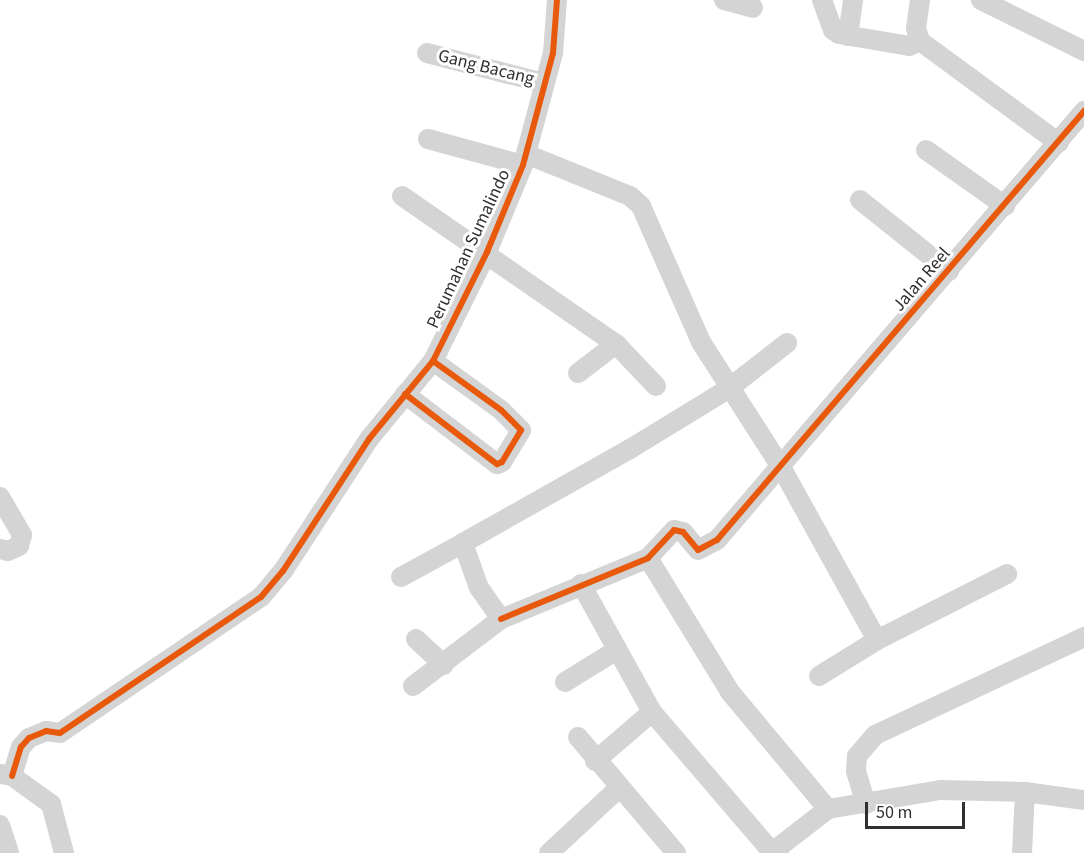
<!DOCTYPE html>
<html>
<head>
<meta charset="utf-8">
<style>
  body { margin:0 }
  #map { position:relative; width:1084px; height:853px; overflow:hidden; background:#fff; font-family:"Source Sans 3",sans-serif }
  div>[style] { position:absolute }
  .minor>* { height:20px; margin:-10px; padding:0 10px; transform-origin:10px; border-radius:10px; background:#d4d4d4 }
  .cycleway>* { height:6px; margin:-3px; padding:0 3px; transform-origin:3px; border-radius:3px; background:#e8590c }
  span { translate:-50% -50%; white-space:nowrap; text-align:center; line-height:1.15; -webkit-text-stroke:6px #fff; paint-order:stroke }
  .street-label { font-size:18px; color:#303030 }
  .scale { position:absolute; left:865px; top:802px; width:100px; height:27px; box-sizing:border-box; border:3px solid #303030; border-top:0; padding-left:8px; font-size:18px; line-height:21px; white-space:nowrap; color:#303030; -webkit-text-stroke:4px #fff; paint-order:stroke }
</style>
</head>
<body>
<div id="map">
  <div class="minor">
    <i style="left:724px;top:0;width:30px;rotate:15deg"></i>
    <i style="left:822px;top:0;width:32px;rotate:70deg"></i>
    <i style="left:833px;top:30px;width:7px;rotate:34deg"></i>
    <i style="left:839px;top:34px;width:71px;rotate:9.7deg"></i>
    <i style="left:909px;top:46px;width:12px;rotate:-24deg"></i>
    <i style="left:920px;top:0;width:28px;rotate:98deg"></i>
    <i style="left:916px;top:28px;width:14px;rotate:73deg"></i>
    <i style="left:920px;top:41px;width:172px;rotate:36.3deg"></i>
    <i style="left:981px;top:0;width:115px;rotate:26.3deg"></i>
    <i style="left:848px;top:36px;width:36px;rotate:-82deg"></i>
    <i style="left:427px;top:53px;width:121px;rotate:14.4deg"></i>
    <i style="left:428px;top:139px;width:98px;rotate:15.3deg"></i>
    <i style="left:926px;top:150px;width:97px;rotate:35.3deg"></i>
    <i style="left:526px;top:154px;width:112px;rotate:22deg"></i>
    <i style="left:630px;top:196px;width:15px;rotate:42deg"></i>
    <i style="left:641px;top:206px;width:149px;rotate:66.2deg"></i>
    <i style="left:701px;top:342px;width:148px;rotate:57.4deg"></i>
    <i style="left:781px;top:467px;width:198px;rotate:61deg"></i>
    <i style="left:402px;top:196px;width:260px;rotate:34.7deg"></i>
    <i style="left:616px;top:344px;width:58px;rotate:46.4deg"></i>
    <i style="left:860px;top:200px;width:114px;rotate:38.6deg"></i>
    <i style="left:578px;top:373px;width:48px;rotate:-37.3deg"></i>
    <i style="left:405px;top:394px;width:116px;rotate:37.3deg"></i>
    <i style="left:497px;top:464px;width:5px;rotate:-22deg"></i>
    <i style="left:502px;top:462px;width:37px;rotate:-59deg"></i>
    <i style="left:521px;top:430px;width:28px;rotate:-135deg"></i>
    <i style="left:501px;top:410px;width:84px;rotate:-144.2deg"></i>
    <i style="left:433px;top:361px;width:122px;rotate:-63.6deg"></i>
    <i style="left:487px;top:252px;width:94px;rotate:-67.5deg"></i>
    <i style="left:523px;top:165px;width:116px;rotate:-75deg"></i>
    <i style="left:553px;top:53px;width:53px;rotate:-85.7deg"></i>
    <i style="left:0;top:497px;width:44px;rotate:59.9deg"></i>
    <i style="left:22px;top:535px;width:11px;rotate:105deg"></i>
    <i style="left:19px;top:546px;width:12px;rotate:156deg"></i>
    <i style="left:8px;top:551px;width:8px;rotate:-166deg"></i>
    <i style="left:648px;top:558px;width:157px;rotate:58.5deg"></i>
    <i style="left:730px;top:692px;width:153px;rotate:50.1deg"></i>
    <i style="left:828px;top:809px;width:114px;rotate:-9.6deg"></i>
    <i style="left:940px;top:790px;width:85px;rotate:1.3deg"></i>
    <i style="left:1025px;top:792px;width:60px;rotate:7.7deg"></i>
    <i style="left:401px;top:577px;width:71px;rotate:-28.7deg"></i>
    <i style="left:581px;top:584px;width:146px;rotate:61deg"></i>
    <i style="left:652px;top:712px;width:184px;rotate:49.4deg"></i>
    <i style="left:772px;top:852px;width:7px;rotate:8deg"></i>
    <i style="left:501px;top:619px;width:159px;rotate:-22.5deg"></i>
    <i style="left:648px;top:558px;width:38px;rotate:-47deg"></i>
    <i style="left:674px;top:530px;width:9px;rotate:13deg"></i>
    <i style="left:683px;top:532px;width:23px;rotate:50deg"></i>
    <i style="left:698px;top:550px;width:21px;rotate:-28deg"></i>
    <i style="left:717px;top:540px;width:565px;rotate:-49.45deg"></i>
    <i style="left:416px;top:639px;width:38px;rotate:43deg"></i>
    <i style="left:819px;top:676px;width:68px;rotate:-31.8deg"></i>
    <i style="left:877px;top:640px;width:146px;rotate:-26.9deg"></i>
    <i style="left:565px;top:682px;width:59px;rotate:-31.8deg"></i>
    <i style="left:413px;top:686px;width:111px;rotate:-37.3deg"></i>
    <i style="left:501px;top:619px;width:38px;rotate:-125deg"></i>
    <i style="left:479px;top:588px;width:48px;rotate:-109.6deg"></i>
    <i style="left:463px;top:543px;width:192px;rotate:-29.4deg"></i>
    <i style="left:630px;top:449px;width:115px;rotate:-31.5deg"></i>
    <i style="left:728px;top:389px;width:75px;rotate:-37.9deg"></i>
    <i style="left:578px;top:737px;width:152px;rotate:49.8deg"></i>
    <i style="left:595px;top:761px;width:75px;rotate:-40.7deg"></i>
    <i style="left:0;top:774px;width:12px;rotate:9deg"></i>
    <i style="left:12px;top:776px;width:48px;rotate:35.7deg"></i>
    <i style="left:51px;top:804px;width:51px;rotate:75.1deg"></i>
    <i style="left:12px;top:776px;width:30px;rotate:-73deg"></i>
    <i style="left:21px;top:747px;width:12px;rotate:-48deg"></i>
    <i style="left:29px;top:738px;width:18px;rotate:-22deg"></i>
    <i style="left:46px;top:731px;width:14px;rotate:8deg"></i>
    <i style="left:60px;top:733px;width:243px;rotate:-34.1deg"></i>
    <i style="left:261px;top:597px;width:34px;rotate:-50deg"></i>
    <i style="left:283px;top:571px;width:158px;rotate:-56.9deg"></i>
    <i style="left:369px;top:439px;width:101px;rotate:-50.6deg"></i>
    <i style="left:866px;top:804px;width:34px;rotate:-107deg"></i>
    <i style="left:856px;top:771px;width:15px;rotate:-86deg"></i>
    <i style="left:857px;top:756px;width:28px;rotate:-49deg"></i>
    <i style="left:875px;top:735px;width:231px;rotate:-25.1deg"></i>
    <i style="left:0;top:825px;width:29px;rotate:72deg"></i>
    <i style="left:549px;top:853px;width:96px;rotate:-42.9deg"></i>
    <i style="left:771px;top:853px;width:72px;rotate:-37.7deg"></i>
    <i style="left:1022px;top:853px;width:61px;rotate:-87.2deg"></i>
  </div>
  <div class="cycleway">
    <i style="left:405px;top:394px;width:116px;rotate:37.3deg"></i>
    <i style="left:497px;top:464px;width:5px;rotate:-22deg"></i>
    <i style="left:502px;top:462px;width:37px;rotate:-59deg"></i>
    <i style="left:521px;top:430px;width:28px;rotate:-135deg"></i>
    <i style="left:501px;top:410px;width:84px;rotate:-144.2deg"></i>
    <i style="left:433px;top:361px;width:122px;rotate:-63.6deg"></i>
    <i style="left:487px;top:252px;width:94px;rotate:-67.5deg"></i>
    <i style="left:523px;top:165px;width:116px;rotate:-75deg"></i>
    <i style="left:553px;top:53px;width:53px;rotate:-85.7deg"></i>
    <i style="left:501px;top:619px;width:159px;rotate:-22.5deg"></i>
    <i style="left:648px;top:558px;width:38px;rotate:-47deg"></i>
    <i style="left:674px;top:530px;width:9px;rotate:13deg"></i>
    <i style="left:683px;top:532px;width:23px;rotate:50deg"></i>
    <i style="left:698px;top:550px;width:21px;rotate:-28deg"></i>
    <i style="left:717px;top:540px;width:565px;rotate:-49.45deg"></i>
    <i style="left:12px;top:776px;width:30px;rotate:-73deg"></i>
    <i style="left:21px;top:747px;width:12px;rotate:-48deg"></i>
    <i style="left:29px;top:738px;width:18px;rotate:-22deg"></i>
    <i style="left:46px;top:731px;width:14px;rotate:8deg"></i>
    <i style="left:60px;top:733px;width:243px;rotate:-34.1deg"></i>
    <i style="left:261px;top:597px;width:34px;rotate:-50deg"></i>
    <i style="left:283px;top:571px;width:158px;rotate:-56.9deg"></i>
    <i style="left:369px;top:439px;width:101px;rotate:-50.6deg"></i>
  </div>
  <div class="street-label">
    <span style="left:486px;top:68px;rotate:14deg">Gang Bacang</span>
    <span style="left:469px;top:249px;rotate:-65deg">Perumahan Sumalindo</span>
    <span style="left:922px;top:280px;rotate:-49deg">Jalan Reel</span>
  </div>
  <div class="scale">50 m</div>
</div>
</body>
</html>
